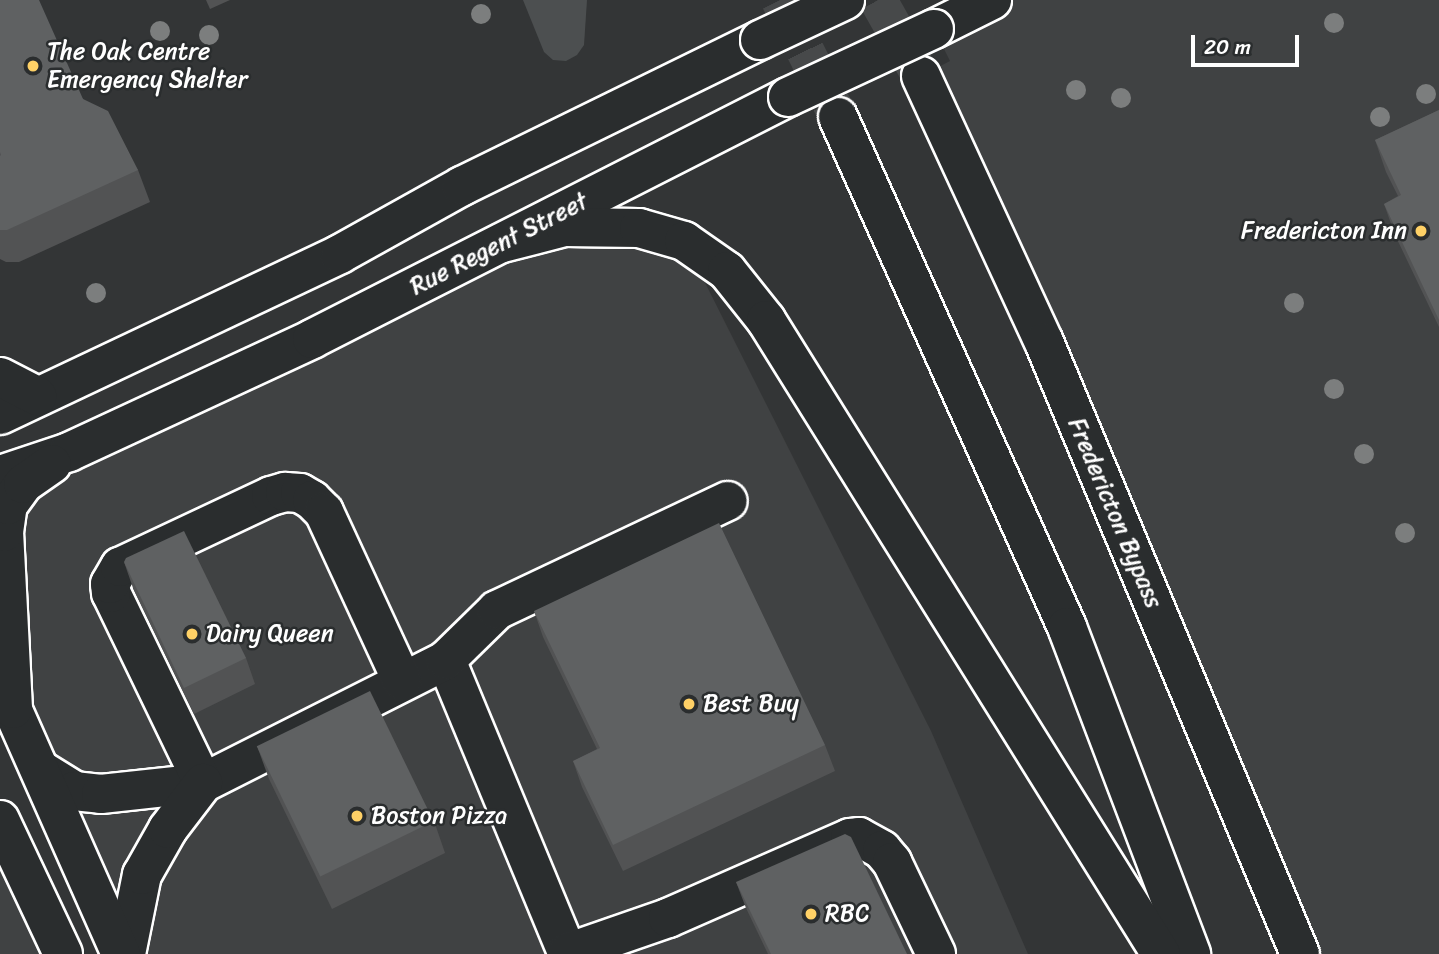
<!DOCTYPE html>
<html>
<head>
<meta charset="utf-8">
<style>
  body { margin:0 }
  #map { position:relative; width:1439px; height:954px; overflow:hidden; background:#333536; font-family:Sriracha,sans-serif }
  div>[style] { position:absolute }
  .built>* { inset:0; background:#404243 }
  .green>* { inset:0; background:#4c4f50 }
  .highway-tunnel>* { height:38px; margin-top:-19px; transform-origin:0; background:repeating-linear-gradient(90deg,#47494a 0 38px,transparent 0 57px) }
  .roads { filter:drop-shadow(2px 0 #fff) drop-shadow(-2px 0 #fff) drop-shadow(0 2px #fff) drop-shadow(0 -2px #fff) }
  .minor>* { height:38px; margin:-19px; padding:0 19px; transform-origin:19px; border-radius:19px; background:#2a2d2e }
  .major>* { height:38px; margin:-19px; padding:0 19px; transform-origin:19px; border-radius:19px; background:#2a2d2e }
  .highway>* { height:38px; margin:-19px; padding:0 19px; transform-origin:19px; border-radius:19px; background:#2a2d2e }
  .bridges { filter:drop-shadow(2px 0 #fff) drop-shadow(-2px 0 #fff) drop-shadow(0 2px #fff) drop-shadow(0 -2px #fff) }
  .major-bridge>* { height:38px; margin:-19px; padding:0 19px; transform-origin:19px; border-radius:19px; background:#2a2d2e }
  .trees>* { width:20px; height:20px; margin:-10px; border-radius:50%; background:#7c7e7e }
  .wall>* { inset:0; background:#525354 }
  .building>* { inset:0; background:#5f6162; transform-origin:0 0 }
  .dots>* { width:19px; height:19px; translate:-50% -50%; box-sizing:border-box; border:4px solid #2a2d2e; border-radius:50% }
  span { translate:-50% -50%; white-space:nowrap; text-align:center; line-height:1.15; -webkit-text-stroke:5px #2a2d2e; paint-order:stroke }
  .poi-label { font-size:24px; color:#fff }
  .left { translate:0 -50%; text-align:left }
  .right { translate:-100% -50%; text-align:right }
  .street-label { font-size:24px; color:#fff }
  .scale { position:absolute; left:1191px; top:35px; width:108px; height:32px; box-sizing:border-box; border:4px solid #fff; border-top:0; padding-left:9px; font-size:21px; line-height:24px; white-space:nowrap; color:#fff; -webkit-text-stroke:5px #2a2d2e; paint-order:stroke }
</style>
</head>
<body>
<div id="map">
  <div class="built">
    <i style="clip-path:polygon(992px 0,1439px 0,1439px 954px,1300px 954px,921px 76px,950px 61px,934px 29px)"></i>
    <i style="clip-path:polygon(684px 241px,931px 731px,1028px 954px,121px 954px,13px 712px,23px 484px,502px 243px)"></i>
    <i style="clip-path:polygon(0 820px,63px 954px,0 954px)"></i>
  </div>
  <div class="green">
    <i style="clip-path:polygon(523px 0,587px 0,584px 45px,577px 55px,566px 61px,553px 60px,544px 52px)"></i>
  </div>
  <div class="highway-tunnel">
    <i style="left:780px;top:0;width:124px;rotate:63.6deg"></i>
    <i style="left:878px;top:0;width:81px;rotate:60.6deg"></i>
  </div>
  <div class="roads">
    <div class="minor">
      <i style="left:446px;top:660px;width:318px;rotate:67.5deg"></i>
      <i style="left:41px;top:770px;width:39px;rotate:32deg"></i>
      <i style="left:74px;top:791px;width:27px;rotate:6deg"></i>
      <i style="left:101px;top:794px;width:103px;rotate:-6.2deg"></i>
      <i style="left:203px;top:783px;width:272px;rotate:-26.8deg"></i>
      <i style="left:446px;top:660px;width:71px;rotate:-44.4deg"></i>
      <i style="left:497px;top:610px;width:255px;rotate:-25.3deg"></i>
      <i style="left:203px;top:783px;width:211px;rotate:-115.8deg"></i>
      <i style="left:111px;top:593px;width:9px;rotate:-96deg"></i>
      <i style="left:110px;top:584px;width:20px;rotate:-60deg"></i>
      <i style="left:120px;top:567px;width:167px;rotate:-25.2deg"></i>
      <i style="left:271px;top:496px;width:15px;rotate:-16deg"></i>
      <i style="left:285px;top:492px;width:15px;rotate:4deg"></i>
      <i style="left:300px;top:493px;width:14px;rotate:30deg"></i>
      <i style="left:312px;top:500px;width:17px;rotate:45deg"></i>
      <i style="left:324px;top:512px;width:186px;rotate:65.2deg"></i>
      <i style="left:567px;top:953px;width:107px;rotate:-19.1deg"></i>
      <i style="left:668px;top:918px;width:199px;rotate:-23.7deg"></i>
      <i style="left:850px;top:838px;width:9px;rotate:-6deg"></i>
      <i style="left:859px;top:837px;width:26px;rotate:29deg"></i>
      <i style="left:882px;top:850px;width:16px;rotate:50deg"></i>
      <i style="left:892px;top:862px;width:102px;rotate:64.4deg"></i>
      <i style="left:126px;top:954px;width:81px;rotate:-78.6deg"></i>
      <i style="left:142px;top:875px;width:53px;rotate:-60.5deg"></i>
      <i style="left:168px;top:829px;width:58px;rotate:-52.7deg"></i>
    </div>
    <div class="major">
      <i style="left:934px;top:29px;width:65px;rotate:-26.6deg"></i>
      <i style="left:0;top:415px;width:376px;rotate:-25.3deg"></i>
      <i style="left:340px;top:254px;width:140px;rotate:-29.1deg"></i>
      <i style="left:462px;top:186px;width:332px;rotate:-26.1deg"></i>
      <i style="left:0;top:475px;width:73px;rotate:-18.4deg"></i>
      <i style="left:69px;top:452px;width:268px;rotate:-24.9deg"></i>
      <i style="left:312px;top:339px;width:534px;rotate:-26.95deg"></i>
      <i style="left:0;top:681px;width:299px;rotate:66.1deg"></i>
      <i style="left:13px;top:709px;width:177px;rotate:-92.9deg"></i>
      <i style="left:4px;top:532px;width:27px;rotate:-82deg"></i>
      <i style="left:8px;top:505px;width:26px;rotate:-54deg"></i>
      <i style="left:23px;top:484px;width:35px;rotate:-35deg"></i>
      <i style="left:0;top:820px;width:148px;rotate:64.8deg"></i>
    </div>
    <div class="highway">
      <i style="left:921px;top:76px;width:293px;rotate:65.2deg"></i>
      <i style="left:1044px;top:342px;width:663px;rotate:67.3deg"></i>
      <i style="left:838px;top:117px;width:559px;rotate:65.82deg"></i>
      <i style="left:1067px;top:627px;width:350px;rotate:69.2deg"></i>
      <i style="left:502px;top:243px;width:65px;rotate:-14.3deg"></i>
      <i style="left:565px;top:227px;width:74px;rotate:0.8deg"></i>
      <i style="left:639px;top:228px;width:47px;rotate:16.1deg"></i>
      <i style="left:684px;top:241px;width:52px;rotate:34.9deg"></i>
      <i style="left:727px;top:271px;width:63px;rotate:51.5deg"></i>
      <i style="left:766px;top:320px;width:747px;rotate:58.08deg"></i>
      <i style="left:0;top:377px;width:42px;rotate:27.2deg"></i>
    </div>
  </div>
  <div class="bridges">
    <div class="major-bridge">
      <i style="left:760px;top:40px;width:94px;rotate:-25.2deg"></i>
      <i style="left:788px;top:97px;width:161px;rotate:-25deg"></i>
    </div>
  </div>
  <div class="trees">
    <i style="left:481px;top:14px"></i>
    <i style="left:1334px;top:23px"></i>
    <i style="left:160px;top:31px"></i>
    <i style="left:209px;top:35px"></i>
    <i style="left:1076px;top:90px"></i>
    <i style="left:1426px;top:94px"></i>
    <i style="left:1121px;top:98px"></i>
    <i style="left:1380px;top:117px"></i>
    <i style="left:96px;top:293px"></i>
    <i style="left:1294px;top:303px"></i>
    <i style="left:1334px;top:389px"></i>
    <i style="left:1364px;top:454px"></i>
    <i style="left:1405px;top:533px"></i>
  </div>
  <div class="wall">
    <i style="clip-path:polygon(0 0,83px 99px,138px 170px,150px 202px,19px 262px,6px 262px,0 259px)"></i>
    <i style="clip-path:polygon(206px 0,230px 0,210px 9px)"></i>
    <i style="clip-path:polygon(1439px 110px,1439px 327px,1395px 235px,1384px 204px,1398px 196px,1386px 172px,1375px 140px)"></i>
    <i style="clip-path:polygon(124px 562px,246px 658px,255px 684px,194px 714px,133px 588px)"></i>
    <i style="clip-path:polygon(534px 611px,825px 745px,835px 771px,623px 871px,582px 787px,573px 761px,597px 749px,543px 637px)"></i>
    <i style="clip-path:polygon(257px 746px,434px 821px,445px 853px,332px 909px,269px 779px)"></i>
    <i style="clip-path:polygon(736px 882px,907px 954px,768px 954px,746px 908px)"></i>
  </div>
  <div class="building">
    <i style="clip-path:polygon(0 0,39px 0,83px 99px,108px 111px,138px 170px,7px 230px,0 230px,0 156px,1px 155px,0 152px)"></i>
    <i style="clip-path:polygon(1439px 110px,1439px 320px,1384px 204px,1401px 195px,1375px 140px)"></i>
    <i style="clip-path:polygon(719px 523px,825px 745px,613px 845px,573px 761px,600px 748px,534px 611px)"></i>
    <i style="clip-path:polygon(184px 531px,246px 658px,184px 688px,124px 562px,126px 558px)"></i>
    <i style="left:370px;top:691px;width:145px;height:126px;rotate:64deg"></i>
    <i style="clip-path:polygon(845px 834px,851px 837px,907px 954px,771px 954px,736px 882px)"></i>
  </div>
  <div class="dots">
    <i style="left:33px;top:66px;background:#ffd166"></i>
    <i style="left:1421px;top:231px;background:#ffd166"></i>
    <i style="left:192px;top:634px;background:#ffd166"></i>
    <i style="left:689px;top:704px;background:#ffd166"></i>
    <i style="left:357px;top:816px;background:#ffd166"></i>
    <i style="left:811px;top:914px;background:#ffd166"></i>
  </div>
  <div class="poi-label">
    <span class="left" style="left:47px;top:66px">The Oak Centre<br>Emergency Shelter</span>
    <span class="right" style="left:1407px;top:231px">Fredericton Inn</span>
    <span class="left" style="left:206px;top:634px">Dairy Queen</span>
    <span class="left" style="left:703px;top:704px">Best Buy</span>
    <span class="left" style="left:371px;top:816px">Boston Pizza</span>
    <span class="left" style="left:825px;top:914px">RBC</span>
  </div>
  <div class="street-label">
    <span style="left:499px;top:244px;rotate:-27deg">Rue Regent Street</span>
    <span style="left:1115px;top:513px;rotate:67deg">Fredericton Bypass</span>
  </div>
  <div class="scale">20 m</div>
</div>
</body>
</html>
